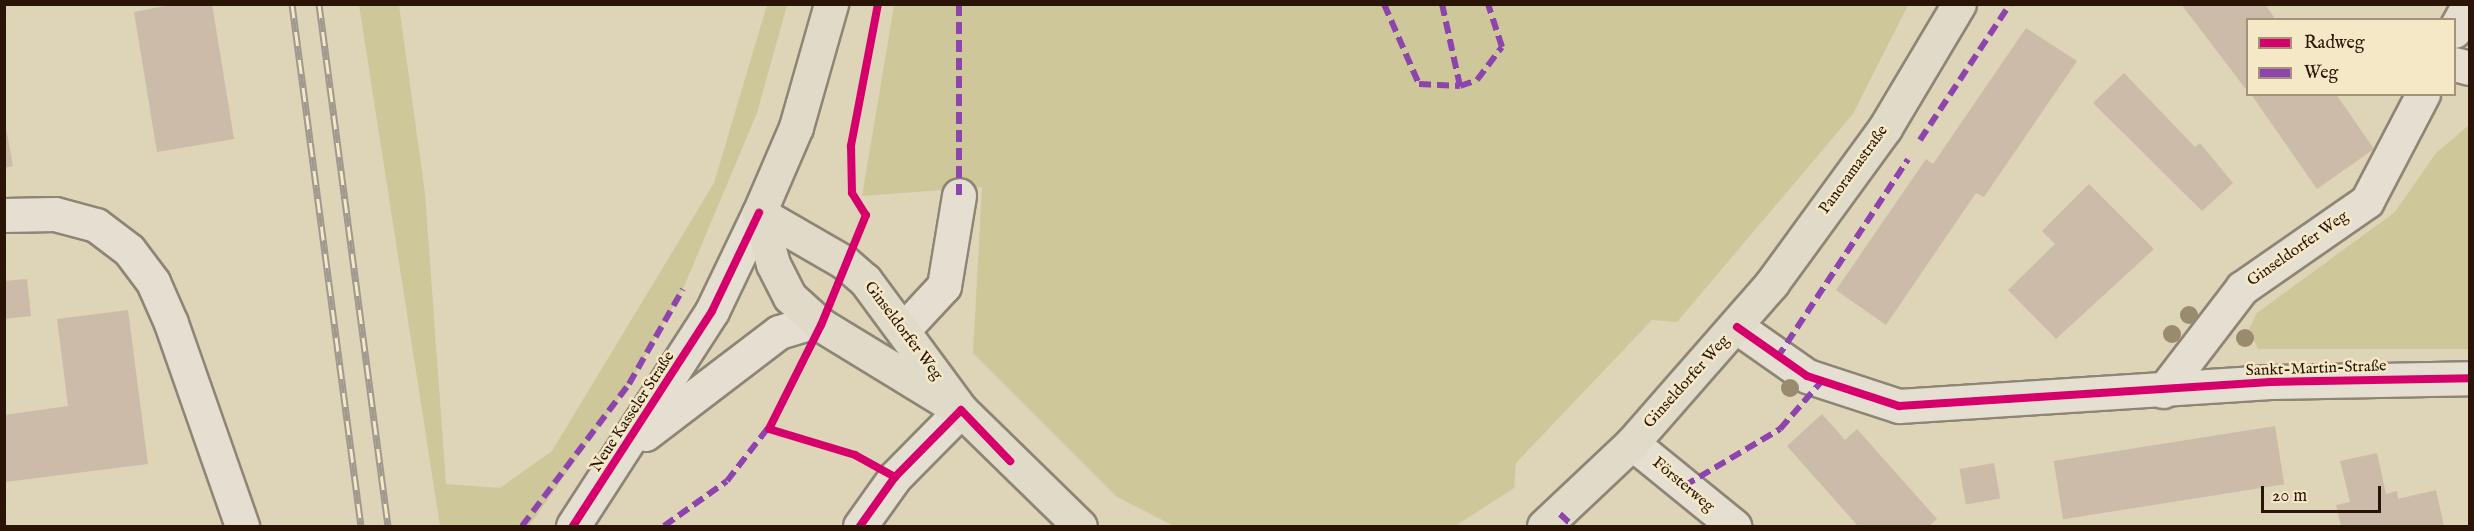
<!DOCTYPE html>
<html>
<head>
<meta charset="utf-8">
<style>
  body { margin:0 }
  #map { position:relative; width:2474px; height:531px; overflow:hidden; background:#ded4b8; font-family:"IM FELL English",serif }
  div>[style] { position:absolute }
  .green>* { inset:0; background:#cec79a }
  .building>* { inset:0; background:#ccbba9; transform-origin:0 0 }
  .roads { filter:drop-shadow(2px 0 #8e8574) drop-shadow(-2px 0 #8e8574) drop-shadow(0 2px #8e8574) drop-shadow(0 -2px #8e8574) }
  .minor>* { height:33px; margin:-16.5px; padding:0 16.5px; transform-origin:16.5px; border-radius:16.5px; background:#e4dfd1 }
  .major>* { height:33px; margin:-16.5px; padding:0 16.5px; transform-origin:16.5px; border-radius:16.5px; background:#e0dac9 }
  .rail>* { height:7px; margin-top:-3.5px; transform-origin:0; background:repeating-linear-gradient(90deg,#f4e8c6 0 14px,#a09a8e 0 28px); box-sizing:border-box; border-block:2px solid #a09a8e }
  .quiet>* { height:6px; margin-top:-3px; transform-origin:0; background:repeating-linear-gradient(90deg,#8e44ad 0 12px,transparent 0 18px) }
  .cycleway>* { height:8px; margin:-4px; padding:0 4px; transform-origin:4px; border-radius:4px; background:#d6006c }
  .trees>* { width:18px; height:18px; margin:-9px; border-radius:50%; background:#988b6e }
  span { translate:-50% -50%; white-space:nowrap; text-align:center; line-height:1.15; -webkit-text-stroke:5px #f4e8c6; paint-order:stroke }
  .street-label { font-size:16px; color:#291406 }
  .frame { position:absolute; inset:0; border:6px solid #291406; pointer-events:none }
  .legend { position:absolute; left:2246px; top:18px; width:210px; height:78px; box-sizing:border-box; background:#f4e8c6; border:2px solid #a39379; margin:0; padding:8px 10px; list-style:none; font-size:18px; color:#291406 }
  .legend li { display:flex; align-items:center; gap:12px; height:30px }
  .legend b { width:30px; border:2px solid #a39379 }
  .scale { position:absolute; left:2261px; top:486px; width:120px; height:27px; box-sizing:border-box; border:3px solid #291406; border-top:0; padding-left:8px; font-size:18px; line-height:21px; white-space:nowrap; color:#291406; -webkit-text-stroke:4px #f4e8c6; paint-order:stroke }
</style>
</head>
<body>
<div id="map">
  <div class="green">
    <i style="clip-path:polygon(359px 5px,399px 5px,425px 193px,446px 484px,500px 488px,552px 451px,714px 183px,767px 5px,787px 5px,757px 113px,683px 289px,629px 384px,529px 526px,440px 526px)"></i>
    <i style="clip-path:polygon(894px 5px,1908px 5px,1853px 114px,1677px 322px,1652px 320px,1516px 463px,1514px 488px,1455px 526px,1174px 526px,1117px 497px,973px 353px,982px 187px,862px 196px)"></i>
    <i style="clip-path:polygon(2469px 125px,2469px 349px,2258px 349px,2249px 329px,2257px 313px,2395px 212px,2436px 153px)"></i>
  </div>
  <div class="building">
    <i style="clip-path:polygon(175px 4px,212px 4px,234px 139px,157px 152px,134px 12px)"></i>
    <i style="clip-path:polygon(2181px 4px,2265px 4px,2276px 20px,2248px 20px,2248px 92px)"></i>
    <i style="clip-path:polygon(2026px 28px,2077px 61px,1984px 197px,1976px 193px,1886px 325px,1836px 290px,1926px 159px,1933px 164px)"></i>
    <i style="clip-path:polygon(2124px 73px,2195px 147px,2200px 143px,2233px 183px,2202px 211px,2093px 103px)"></i>
    <i style="clip-path:polygon(2251px 94px,2336px 94px,2374px 149px,2317px 189px)"></i>
    <i style="clip-path:polygon(4px 117px,13px 166px,4px 168px)"></i>
    <i style="clip-path:polygon(2089px 184px,2154px 249px,2056px 339px,2008px 290px,2055px 244px,2042px 231px)"></i>
    <i style="clip-path:polygon(27px 279px,31px 316px,4px 319px,4px 281px)"></i>
    <i style="clip-path:polygon(128px 310px,148px 464px,5px 482px,4px 415px,68px 406px,57px 319px)"></i>
    <i style="clip-path:polygon(1822px 414px,1845px 440px,1857px 429px,1937px 519px,1929px 526px,1858px 526px,1787px 446px)"></i>
    <i style="left:2275px;top:426px;width:59px;height:224px;rotate:81deg"></i>
    <i style="clip-path:polygon(2377px 453px,2386px 494px,2397px 491px,2398px 499px,2436px 490px,2444px 526px,2341px 526px,2336px 505px,2350px 502px,2340px 461px)"></i>
    <i style="left:1994px;top:463px;width:36px;height:35px;rotate:80deg"></i>
  </div>
  <div class="roads">
    <div class="minor">
      <i style="left:2454px;top:31px;width:31px;rotate:-61deg"></i>
      <i style="left:2454px;top:64px;width:16px;rotate:14deg"></i>
      <i style="left:4px;top:215px;width:51px;rotate:-1.1deg"></i>
      <i style="left:55px;top:214px;width:42px;rotate:15deg"></i>
      <i style="left:96px;top:225px;width:41px;rotate:37.1deg"></i>
      <i style="left:129px;top:250px;width:40px;rotate:53deg"></i>
      <i style="left:153px;top:282px;width:45px;rotate:66.3deg"></i>
      <i style="left:171px;top:323px;width:215px;rotate:70.7deg"></i>
      <i style="left:1737px;top:327px;width:85px;rotate:35deg"></i>
      <i style="left:1807px;top:376px;width:97px;rotate:18.1deg"></i>
      <i style="left:1899px;top:406px;width:372px;rotate:-3.7deg"></i>
      <i style="left:2270px;top:382px;width:200px;rotate:-1.1deg"></i>
      <i style="left:903px;top:330px;width:60px;rotate:-47deg"></i>
      <i style="left:944px;top:286px;width:92px;rotate:-80.6deg"></i>
      <i style="left:2163px;top:391px;width:130px;rotate:-52.5deg"></i>
      <i style="left:2242px;top:288px;width:152px;rotate:-34.8deg"></i>
      <i style="left:2367px;top:201px;width:121px;rotate:-62.4deg"></i>
      <i style="left:645px;top:434px;width:168px;rotate:-37.3deg"></i>
      <i style="left:779px;top:332px;width:39px;rotate:-17deg"></i>
      <i style="left:1632px;top:443px;width:132px;rotate:39.1deg"></i>
      <i style="left:573px;top:526px;width:256px;rotate:-57.1deg"></i>
      <i style="left:712px;top:311px;width:109px;rotate:-64.4deg"></i>
      <i style="left:860px;top:526px;width:60px;rotate:-54.5deg"></i>
      <i style="left:895px;top:477px;width:94px;rotate:-45.4deg"></i>
    </div>
    <div class="major">
      <i style="left:759px;top:213px;width:98px;rotate:30deg"></i>
      <i style="left:844px;top:262px;width:28px;rotate:41deg"></i>
      <i style="left:865px;top:280px;width:162px;rotate:53.6deg"></i>
      <i style="left:961px;top:410px;width:166px;rotate:44.3deg"></i>
      <i style="left:759px;top:213px;width:53px;rotate:74.6deg"></i>
      <i style="left:773px;top:264px;width:37px;rotate:63deg"></i>
      <i style="left:790px;top:297px;width:42px;rotate:42.1deg"></i>
      <i style="left:821px;top:325px;width:148px;rotate:31.4deg"></i>
      <i style="left:759px;top:213px;width:94px;rotate:-66.7deg"></i>
      <i style="left:796px;top:127px;width:128px;rotate:-74.1deg"></i>
      <i style="left:1544px;top:526px;width:121px;rotate:-43.3deg"></i>
      <i style="left:1632px;top:443px;width:213px;rotate:-48.8deg"></i>
      <i style="left:1772px;top:283px;width:192px;rotate:-53.9deg"></i>
      <i style="left:1885px;top:128px;width:144px;rotate:-59.2deg"></i>
    </div>
  </div>
  <div class="rail">
    <i style="left:292px;top:4px;width:527px;rotate:82.47deg"></i>
    <i style="left:319px;top:4px;width:527px;rotate:82.47deg"></i>
  </div>
  <div class="quiet">
    <i style="left:959px;top:4px;width:191px;rotate:90deg"></i>
    <i style="left:1384px;top:4px;width:87px;rotate:66.4deg"></i>
    <i style="left:1419px;top:84px;width:41px;rotate:2.8deg"></i>
    <i style="left:1460px;top:86px;width:18px;rotate:-19deg"></i>
    <i style="left:1477px;top:80px;width:41px;rotate:-52.9deg"></i>
    <i style="left:1502px;top:47px;width:45px;rotate:-108deg"></i>
    <i style="left:1442px;top:4px;width:84px;rotate:77.6deg"></i>
    <i style="left:1920px;top:140px;width:163px;rotate:-56.5deg"></i>
    <i style="left:1777px;top:358px;width:238px;rotate:-56.6deg"></i>
    <i style="left:1684px;top:486px;width:112px;rotate:-30.7deg"></i>
    <i style="left:1780px;top:429px;width:62px;rotate:-48.9deg"></i>
    <i style="left:1560px;top:514px;width:18px;rotate:43deg"></i>
    <i style="left:522px;top:526px;width:178px;rotate:-53deg"></i>
    <i style="left:629px;top:384px;width:109px;rotate:-60.4deg"></i>
    <i style="left:664px;top:526px;width:77px;rotate:-35.5deg"></i>
    <i style="left:727px;top:481px;width:72px;rotate:-52.3deg"></i>
  </div>
  <div class="cycleway">
    <i style="left:878px;top:4px;width:145px;rotate:100.8deg"></i>
    <i style="left:851px;top:146px;width:47px;rotate:88.8deg"></i>
    <i style="left:852px;top:193px;width:26px;rotate:58deg"></i>
    <i style="left:866px;top:215px;width:119px;rotate:112.2deg"></i>
    <i style="left:821px;top:325px;width:116px;rotate:116.6deg"></i>
    <i style="left:769px;top:429px;width:90px;rotate:16.8deg"></i>
    <i style="left:855px;top:455px;width:46px;rotate:28.8deg"></i>
    <i style="left:1737px;top:327px;width:85px;rotate:35deg"></i>
    <i style="left:1807px;top:376px;width:97px;rotate:18.1deg"></i>
    <i style="left:1899px;top:406px;width:372px;rotate:-3.7deg"></i>
    <i style="left:2270px;top:382px;width:200px;rotate:-1.1deg"></i>
    <i style="left:573px;top:526px;width:256px;rotate:-57.1deg"></i>
    <i style="left:712px;top:311px;width:109px;rotate:-64.4deg"></i>
    <i style="left:860px;top:526px;width:60px;rotate:-54.5deg"></i>
    <i style="left:895px;top:477px;width:94px;rotate:-45.4deg"></i>
    <i style="left:961px;top:410px;width:71px;rotate:46.1deg"></i>
  </div>
  <div class="trees">
    <i style="left:2189px;top:315px"></i>
    <i style="left:2172px;top:334px"></i>
    <i style="left:2245px;top:338px"></i>
    <i style="left:1790px;top:388px"></i>
  </div>
  <div class="street-label">
    <span style="left:1854px;top:170px;rotate:-54deg">Panoramastraße</span>
    <span style="left:2298px;top:249px;rotate:-35deg">Ginseldorfer Weg</span>
    <span style="left:903px;top:331px;rotate:53deg">Ginseldorfer Weg</span>
    <span style="left:2316px;top:369px;rotate:-2deg">Sankt-Martin-Straße</span>
    <span style="left:1687px;top:382px;rotate:-48deg">Ginseldorfer Weg</span>
    <span style="left:633px;top:412px;rotate:-57deg">Neue Kasseler Straße</span>
    <span style="left:1683px;top:485px;rotate:40deg">Försterweg</span>
  </div>
  <div class="frame"></div>
  <ul class="legend">
  <li><b style="height:8px;background:#d6006c"></b>Radweg</li>
  <li><b style="height:8px;background:#8e44ad"></b>Weg</li>
  </ul>
  <div class="scale">20 m</div>
</div>
</body>
</html>
